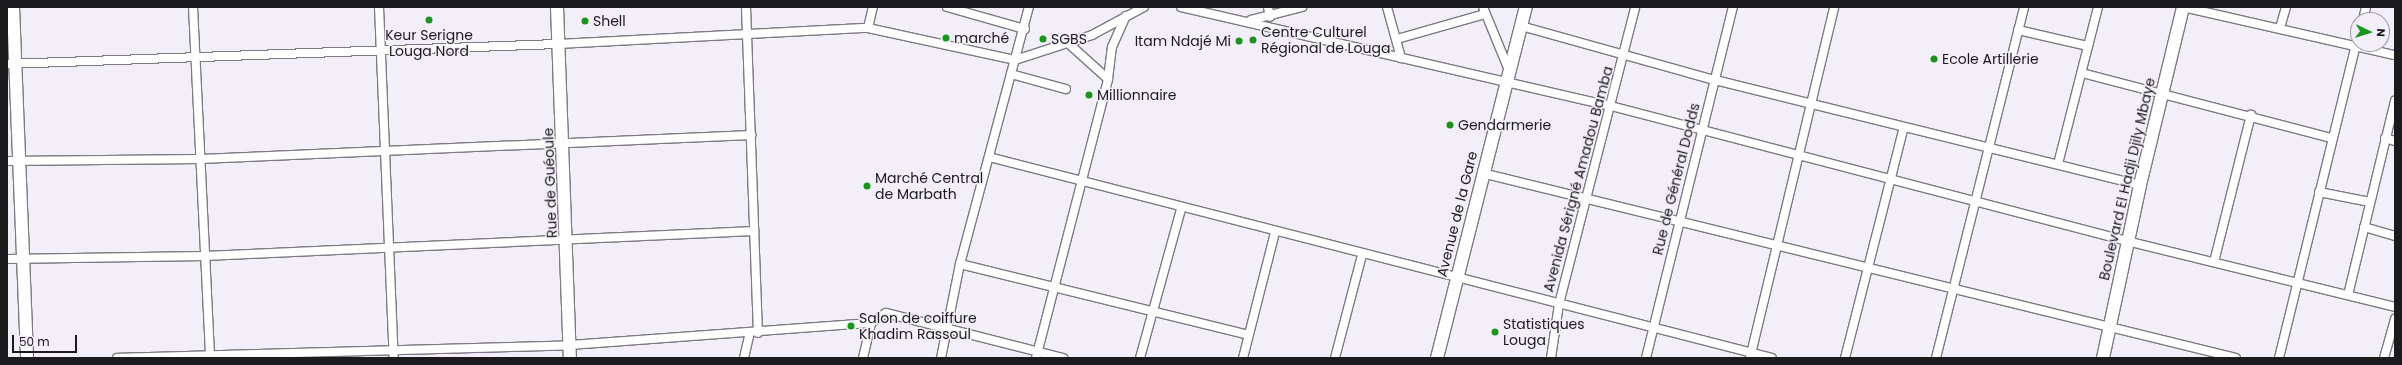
<!DOCTYPE html>
<html>
<head>
<meta charset="utf-8">
<style>
  body { margin:0 }
  #map { position:relative; width:2402px; height:365px; overflow:hidden; background:#f2eff8; font-family:Poppins,sans-serif }
  div>[style] { position:absolute }
  .roads { filter:drop-shadow(1px 0 #7c7a82) drop-shadow(-1px 0 #7c7a82) drop-shadow(0 1px #7c7a82) drop-shadow(0 -1px #7c7a82) }
  .street>* { height:8px; margin:-4px; padding:0 4px; transform-origin:4px; border-radius:4px; background:#fff }
  .secondary>* { height:12px; margin:-6px; padding:0 6px; transform-origin:6px; border-radius:6px; background:#fff }
  .dots>* { width:11px; height:11px; translate:-50% -50%; box-sizing:border-box; border:2px solid #f2eff8; border-radius:50% }
  span { translate:-50% -50%; white-space:nowrap; text-align:center; line-height:1.15; -webkit-text-stroke:3px #f2eff8; paint-order:stroke }
  .poi-label { font-size:14px; color:#1b1a1d }
  .left { translate:0 -50%; text-align:left }
  .right { translate:-100% -50%; text-align:right }
  .street-label { font-size:14px; color:#1b1a1d }
  .frame { position:absolute; inset:0; border:8px solid #1b1a1d; pointer-events:none }
  .north { position:absolute; left:2350px; top:12px; width:40px; height:40px; box-sizing:border-box; background:#f2eff8; border:1px solid #9c9aa0; border-radius:50%; rotate:94deg; font-size:11px; font-weight:700; line-height:16px; text-align:center; color:#1b1a1d }
  .north::after { content:''; display:block; margin:auto; width:14px; height:18px; background:#1d921e; clip-path:polygon(50% 0,100% 100%,50% 72%,0 100%) }
  .scale { position:absolute; left:12px; top:335px; width:65px; height:18px; box-sizing:border-box; border:2px solid #1b1a1d; border-top:0; padding-left:5px; font-size:12px; line-height:14px; white-space:nowrap; color:#1b1a1d; -webkit-text-stroke:3px #f2eff8; paint-order:stroke }
</style>
</head>
<body>
<div id="map">
  <div class="roads">
    <div class="street">
      <i style="left:193px;top:7px;width:351px;rotate:87.2deg"></i>
      <i style="left:379px;top:7px;width:351px;rotate:87.6deg"></i>
      <i style="left:746px;top:7px;width:326px;rotate:87.9deg"></i>
      <i style="left:947px;top:7px;width:81px;rotate:15.8deg"></i>
      <i style="left:1181px;top:7px;width:441px;rotate:13deg"></i>
      <i style="left:1611px;top:106px;width:533px;rotate:14.66deg"></i>
      <i style="left:2127px;top:241px;width:276px;rotate:13.8deg"></i>
      <i style="left:1268px;top:7px;width:10px;rotate:79deg"></i>
      <i style="left:1387px;top:7px;width:53px;rotate:74.6deg"></i>
      <i style="left:1483px;top:7px;width:66px;rotate:67.7deg"></i>
      <i style="left:2183px;top:7px;width:217px;rotate:12.8deg"></i>
      <i style="left:1251px;top:20px;width:53px;rotate:-14.3deg"></i>
      <i style="left:2363px;top:20px;width:13px;rotate:-77deg"></i>
      <i style="left:1521px;top:26px;width:201px;rotate:15.6deg"></i>
      <i style="left:1715px;top:80px;width:438px;rotate:13.9deg"></i>
      <i style="left:868px;top:28px;width:22px;rotate:-77deg"></i>
      <i style="left:2280px;top:28px;width:22px;rotate:-74deg"></i>
      <i style="left:2018px;top:30px;width:72px;rotate:12.9deg"></i>
      <i style="left:1397px;top:39px;width:91px;rotate:-15.9deg"></i>
      <i style="left:1069px;top:44px;width:52px;rotate:41.9deg"></i>
      <i style="left:7px;top:64px;width:551px;rotate:-2.08deg"></i>
      <i style="left:558px;top:44px;width:310px;rotate:-3deg"></i>
      <i style="left:868px;top:28px;width:150px;rotate:12.3deg"></i>
      <i style="left:1015px;top:60px;width:81px;rotate:-18deg"></i>
      <i style="left:1092px;top:35px;width:59px;rotate:-28.3deg"></i>
      <i style="left:2082px;top:73px;width:257px;rotate:14.6deg"></i>
      <i style="left:1011px;top:74px;width:57px;rotate:15.3deg"></i>
      <i style="left:2385px;top:138px;width:10px;rotate:17deg"></i>
      <i style="left:989px;top:157px;width:808px;rotate:14.4deg"></i>
      <i style="left:7px;top:161px;width:194px;rotate:-0.6deg"></i>
      <i style="left:201px;top:159px;width:551px;rotate:-2.5deg"></i>
      <i style="left:2058px;top:164px;width:162px;rotate:-75.7deg"></i>
      <i style="left:1482px;top:173px;width:776px;rotate:13.79deg"></i>
      <i style="left:2319px;top:192px;width:52px;rotate:11.1deg"></i>
      <i style="left:2364px;top:227px;width:32px;rotate:16deg"></i>
      <i style="left:7px;top:259px;width:198px;rotate:-0.9deg"></i>
      <i style="left:205px;top:256px;width:550px;rotate:-2.61deg"></i>
      <i style="left:2214px;top:262px;width:152px;rotate:-75.9deg"></i>
      <i style="left:960px;top:264px;width:297px;rotate:13.8deg"></i>
      <i style="left:2348px;top:295px;width:200px;rotate:-76.4deg"></i>
      <i style="left:117px;top:358px;width:453px;rotate:-1.6deg"></i>
      <i style="left:570px;top:345px;width:302px;rotate:-4.2deg"></i>
      <i style="left:744px;top:358px;width:26px;rotate:-77deg"></i>
      <i style="left:863px;top:358px;width:36px;rotate:-77deg"></i>
      <i style="left:871px;top:323px;width:18px;rotate:-34deg"></i>
      <i style="left:886px;top:313px;width:183px;rotate:14.3deg"></i>
      <i style="left:941px;top:358px;width:96px;rotate:-78.6deg"></i>
      <i style="left:960px;top:264px;width:266px;rotate:-75deg"></i>
      <i style="left:1036px;top:358px;width:288px;rotate:-75.5deg"></i>
      <i style="left:1108px;top:79px;width:32px;rotate:-83deg"></i>
      <i style="left:1112px;top:47px;width:34px;rotate:-66deg"></i>
      <i style="left:1140px;top:358px;width:155px;rotate:-74.6deg"></i>
      <i style="left:1243px;top:358px;width:130px;rotate:-75.7deg"></i>
      <i style="left:1335px;top:358px;width:106px;rotate:-75.3deg"></i>
      <i style="left:1551px;top:358px;width:55px;rotate:-81.6deg"></i>
      <i style="left:1559px;top:304px;width:307px;rotate:-75.6deg"></i>
      <i style="left:1646px;top:358px;width:362px;rotate:-76.1deg"></i>
      <i style="left:1750px;top:358px;width:361px;rotate:-76.5deg"></i>
      <i style="left:1845px;top:358px;width:238px;rotate:-75.7deg"></i>
      <i style="left:1936px;top:358px;width:362px;rotate:-75.9deg"></i>
      <i style="left:2279px;top:358px;width:331px;rotate:-76.2deg"></i>
      <i style="left:2384px;top:358px;width:41px;rotate:-74.2deg"></i>
    </div>
    <div class="secondary">
      <i style="left:13px;top:7px;width:351px;rotate:87.7deg"></i>
      <i style="left:557px;top:7px;width:351px;rotate:87.9deg"></i>
      <i style="left:1437px;top:358px;width:362px;rotate:-75.8deg"></i>
      <i style="left:2103px;top:358px;width:177px;rotate:-77.9deg"></i>
      <i style="left:2140px;top:185px;width:183px;rotate:-76.4deg"></i>
    </div>
  </div>
  <div class="dots">
    <i style="left:429px;top:20px;background:#1d921e"></i>
    <i style="left:585px;top:21px;background:#1d921e"></i>
    <i style="left:946px;top:38px;background:#1d921e"></i>
    <i style="left:1043px;top:39px;background:#1d921e"></i>
    <i style="left:1253px;top:40px;background:#1d921e"></i>
    <i style="left:1239px;top:41px;background:#1d921e"></i>
    <i style="left:1934px;top:59px;background:#1d921e"></i>
    <i style="left:1089px;top:95px;background:#1d921e"></i>
    <i style="left:1450px;top:125px;background:#1d921e"></i>
    <i style="left:867px;top:186px;background:#1d921e"></i>
    <i style="left:851px;top:326px;background:#1d921e"></i>
    <i style="left:1495px;top:332px;background:#1d921e"></i>
  </div>
  <div class="poi-label">
    <span class="left" style="left:593px;top:21px">Shell</span>
    <span class="left" style="left:1261px;top:40px">Centre Culturel<br>Régional de Louga</span>
    <span style="left:429px;top:43px">Keur Serigne<br>Louga Nord</span>
    <span class="left" style="left:954px;top:38px">marché</span>
    <span class="left" style="left:1051px;top:39px">SGBS</span>
    <span class="right" style="left:1231px;top:41px">Itam Ndajé Mi</span>
    <span class="left" style="left:1942px;top:59px">Ecole Artillerie</span>
    <span class="left" style="left:1097px;top:95px">Millionnaire</span>
    <span class="left" style="left:1458px;top:125px">Gendarmerie</span>
    <span class="left" style="left:875px;top:186px">Marché Central<br>de Marbath</span>
    <span class="left" style="left:859px;top:326px">Salon de coiffure<br>Khadim Rassoul</span>
    <span class="left" style="left:1503px;top:332px">Statistiques<br>Louga</span>
  </div>
  <div class="street-label">
    <span style="left:1578px;top:179px;rotate:-75deg">Avenida Sérigné Amadou Bamba</span>
    <span style="left:1676px;top:179px;rotate:-76deg">Rue de Général Dodds</span>
    <span style="left:2127px;top:179px;rotate:-77deg">Boulevard El Hadji Djily Mbaye</span>
    <span style="left:550px;top:183px;rotate:-92deg">Rue de Guéoule</span>
    <span style="left:1457px;top:214px;rotate:-76deg">Avenue de la Gare</span>
  </div>
  <div class="frame"></div>
  <div class="north">N</div>
  <div class="scale">50 m</div>
</div>
</body>
</html>
